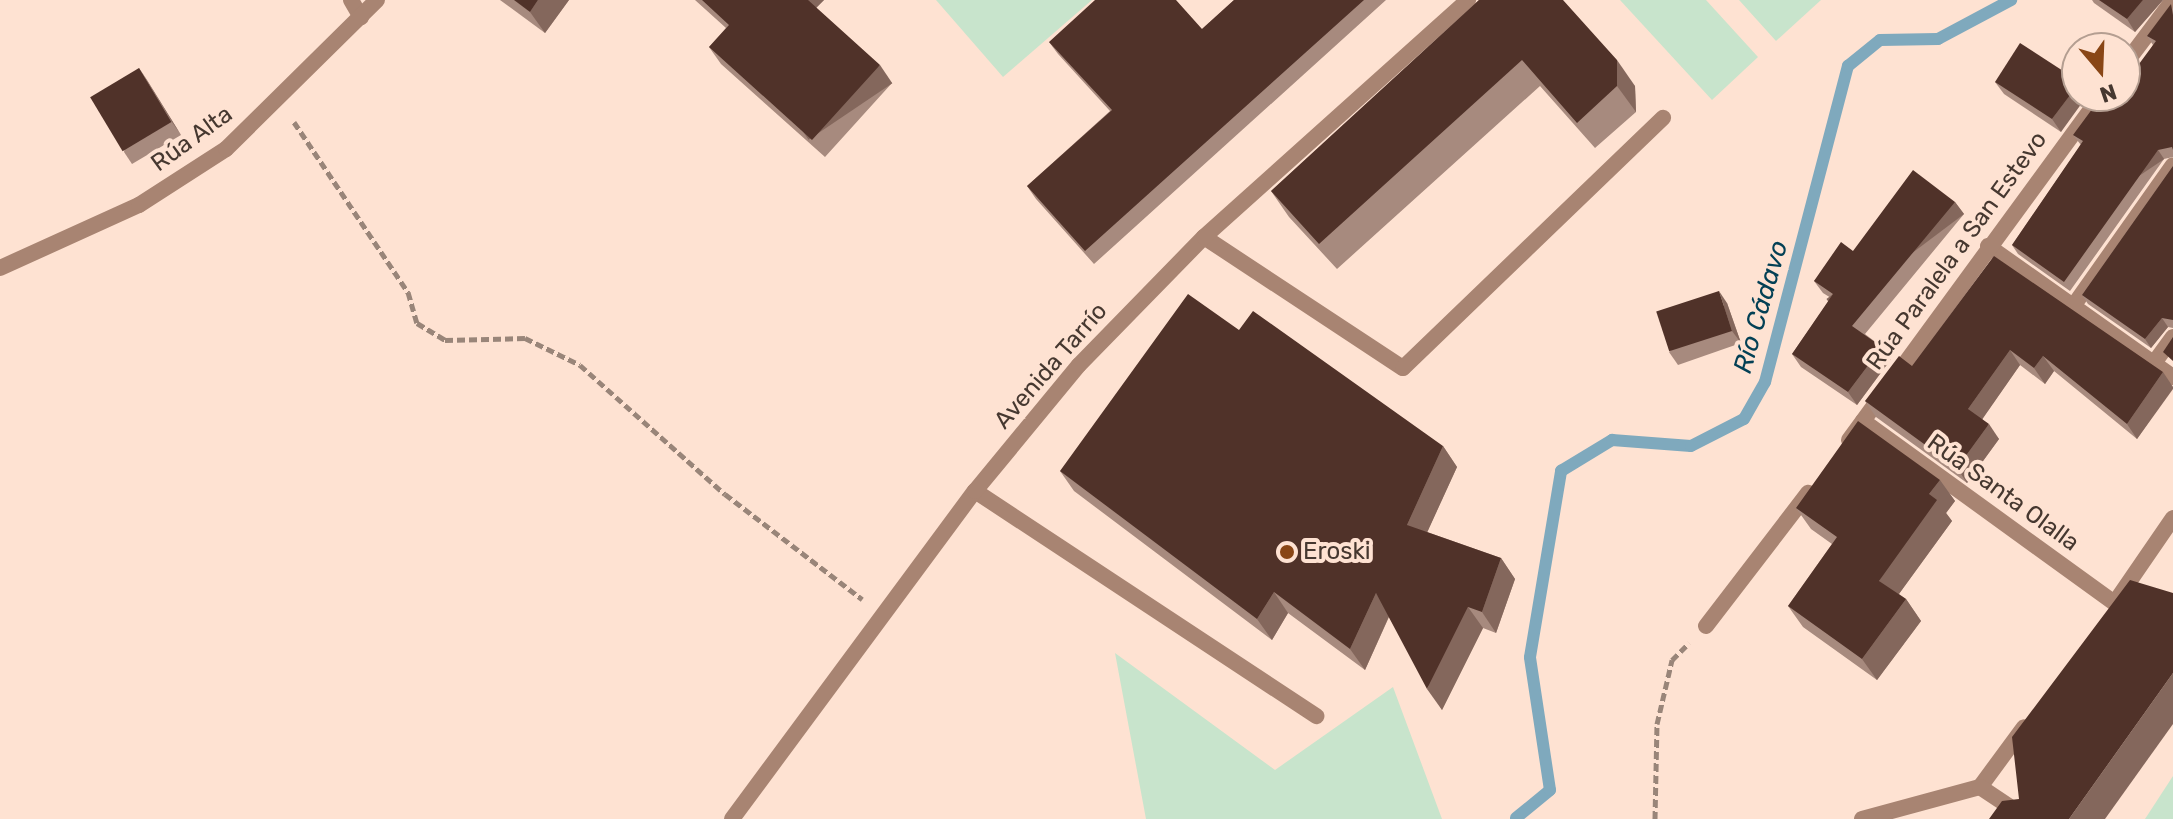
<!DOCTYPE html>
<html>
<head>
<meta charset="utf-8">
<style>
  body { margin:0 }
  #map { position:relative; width:2173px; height:819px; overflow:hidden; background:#fee2d2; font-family:Rubik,sans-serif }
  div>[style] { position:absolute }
  .green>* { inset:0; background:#c8e4cc }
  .stream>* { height:12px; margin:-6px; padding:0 6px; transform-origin:6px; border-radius:6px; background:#7fa9bd }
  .path>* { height:5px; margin-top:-2.5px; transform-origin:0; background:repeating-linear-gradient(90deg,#998579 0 8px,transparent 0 12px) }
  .service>* { height:16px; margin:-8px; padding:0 8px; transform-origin:8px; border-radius:8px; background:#a88472 }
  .minor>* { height:16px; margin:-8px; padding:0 8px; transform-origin:8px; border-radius:8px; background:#a88472 }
  .tertiary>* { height:16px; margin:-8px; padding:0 8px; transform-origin:8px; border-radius:8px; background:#a88472 }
  .wall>* { inset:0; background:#a78a7e }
  .shaded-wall>* { inset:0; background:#84675c; transform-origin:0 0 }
  .building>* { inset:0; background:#503229; transform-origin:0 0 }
  .dots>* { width:22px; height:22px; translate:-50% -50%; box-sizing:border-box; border:4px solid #fee2d2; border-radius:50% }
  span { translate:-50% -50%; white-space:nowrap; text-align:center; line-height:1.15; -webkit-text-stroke:8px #fee2d2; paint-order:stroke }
  .street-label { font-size:24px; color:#463830 }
  .poi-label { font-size:24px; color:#463830 }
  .left { translate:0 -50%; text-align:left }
  .water-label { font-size:26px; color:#034055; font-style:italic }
  .north { position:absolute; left:2061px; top:32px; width:80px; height:80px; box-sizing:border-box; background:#fee2d2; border:2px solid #b49e91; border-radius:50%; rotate:161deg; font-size:22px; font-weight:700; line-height:32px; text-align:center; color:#463830 }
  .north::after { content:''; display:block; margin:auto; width:28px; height:36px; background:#894616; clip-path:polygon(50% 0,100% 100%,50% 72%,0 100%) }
</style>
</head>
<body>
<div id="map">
  <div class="green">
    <i style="clip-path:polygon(936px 0,1092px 0,1003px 77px)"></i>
    <i style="clip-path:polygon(1620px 0,1706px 0,1758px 57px,1712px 100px)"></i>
    <i style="clip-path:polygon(1739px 0,1821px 0,1776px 41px)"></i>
    <i style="clip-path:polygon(1115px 653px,1275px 770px,1393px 687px,1442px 819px,1146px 819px)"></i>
    <i style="clip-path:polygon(2173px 776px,2173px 819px,2145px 819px)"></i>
  </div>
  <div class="stream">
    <i style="left:1516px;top:818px;width:44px;rotate:-39.5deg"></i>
    <i style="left:1550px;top:790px;width:134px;rotate:-98.6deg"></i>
    <i style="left:1530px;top:657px;width:189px;rotate:-80.5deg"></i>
    <i style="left:1561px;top:471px;width:60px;rotate:-31.3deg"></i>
    <i style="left:1612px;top:440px;width:79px;rotate:4.3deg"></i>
    <i style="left:1691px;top:446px;width:59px;rotate:-27deg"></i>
    <i style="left:1744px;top:419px;width:43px;rotate:-60.4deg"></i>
    <i style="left:1765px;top:382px;width:327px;rotate:-75.3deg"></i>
    <i style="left:1848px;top:66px;width:41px;rotate:-39.1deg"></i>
    <i style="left:1880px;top:40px;width:58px;rotate:-1deg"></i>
    <i style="left:1938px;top:39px;width:83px;rotate:-28.1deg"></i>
  </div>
  <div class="path">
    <i style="left:294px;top:122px;width:205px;rotate:56.2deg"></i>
    <i style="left:408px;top:292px;width:32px;rotate:74deg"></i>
    <i style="left:417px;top:323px;width:33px;rotate:31deg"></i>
    <i style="left:445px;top:340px;width:80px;rotate:-1.4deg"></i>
    <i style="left:525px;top:338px;width:61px;rotate:26.1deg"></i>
    <i style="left:580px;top:365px;width:194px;rotate:41.7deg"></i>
    <i style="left:725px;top:494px;width:173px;rotate:37.5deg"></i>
    <i style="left:1655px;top:819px;width:95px;rotate:-88.8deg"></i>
    <i style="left:1657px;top:724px;width:66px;rotate:-76.8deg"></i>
    <i style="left:1672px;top:660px;width:24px;rotate:-45deg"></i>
  </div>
  <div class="service">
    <i style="left:1204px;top:237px;width:238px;rotate:33.4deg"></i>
    <i style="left:1403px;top:368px;width:361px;rotate:-43.9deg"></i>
    <i style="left:975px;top:491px;width:409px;rotate:33.4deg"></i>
  </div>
  <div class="minor">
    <i style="left:351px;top:0;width:20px;rotate:60deg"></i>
    <i style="left:2125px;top:64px;width:80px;rotate:-53.1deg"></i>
    <i style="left:1988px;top:246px;width:227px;rotate:35.3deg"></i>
    <i style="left:2074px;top:305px;width:171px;rotate:-54.7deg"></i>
    <i style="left:2154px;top:363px;width:32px;rotate:-54deg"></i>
    <i style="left:1863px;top:421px;width:310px;rotate:35.9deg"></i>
    <i style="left:1849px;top:440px;width:426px;rotate:-53.8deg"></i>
    <i style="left:2118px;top:598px;width:97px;rotate:-55.5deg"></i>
    <i style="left:1706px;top:626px;width:168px;rotate:-52.5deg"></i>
    <i style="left:1980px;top:787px;width:74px;rotate:-53.7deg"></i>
    <i style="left:732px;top:819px;width:408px;rotate:-53.5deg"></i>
    <i style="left:975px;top:491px;width:163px;rotate:-50.5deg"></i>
    <i style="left:1079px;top:365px;width:179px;rotate:-45.7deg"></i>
    <i style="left:1204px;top:237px;width:355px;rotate:-41.9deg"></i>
    <i style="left:1862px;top:819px;width:122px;rotate:-15.2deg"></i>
    <i style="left:1980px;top:787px;width:58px;rotate:33.7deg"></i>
  </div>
  <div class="tertiary">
    <i style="left:0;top:268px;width:153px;rotate:-24.4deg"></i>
    <i style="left:139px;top:205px;width:103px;rotate:-32.8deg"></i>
    <i style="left:226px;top:149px;width:212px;rotate:-44.6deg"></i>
  </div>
  <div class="wall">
    <i style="clip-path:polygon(500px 0,569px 0,545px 33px)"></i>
    <i style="clip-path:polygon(695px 0,824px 0,816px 8px,892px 83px,825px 157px,721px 64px,709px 47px,726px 28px)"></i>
    <i style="clip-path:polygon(1234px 0,1386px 0,1094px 264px,1036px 199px,1027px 186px,1110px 111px,1058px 54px,1049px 42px,1202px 29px)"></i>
    <i style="clip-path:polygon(1479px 0,1635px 86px,1636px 112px,1595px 148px,1540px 86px,1337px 269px,1289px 217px,1271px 191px)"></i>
    <i style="clip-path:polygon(2092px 0,2163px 0,2135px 32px,2094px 3px)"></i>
    <i style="clip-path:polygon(2173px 7px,2173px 157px,2164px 159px,2070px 291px,2018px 254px,2012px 245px,2081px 145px,2073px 135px,2107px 100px,2125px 96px,2153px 45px,2147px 36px)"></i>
    <i style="clip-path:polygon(139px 68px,181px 135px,132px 164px,124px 152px)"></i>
    <i style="clip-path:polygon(2077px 80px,2061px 132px,2004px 94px,1995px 82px)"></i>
    <i style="clip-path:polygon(2173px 166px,2173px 328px,2168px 327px,2151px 348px,2088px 304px,2082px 295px)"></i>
    <i style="clip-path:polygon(1955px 202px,1964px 214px,1865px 334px,1882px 347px,1891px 359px,1857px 405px,1801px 367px,1792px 354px,1831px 298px,1823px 293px,1814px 281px,1853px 251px)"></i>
    <i style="clip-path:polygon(1994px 256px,2173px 387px,2137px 439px,2054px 371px,2045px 384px,2020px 365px,1982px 419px,1999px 439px,1967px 483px,1876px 417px,1865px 401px,1912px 366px)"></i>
    <i style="clip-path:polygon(1727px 303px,1741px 343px,1678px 365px,1669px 352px)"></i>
    <i style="clip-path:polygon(1443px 446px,1457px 467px,1427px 532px,1501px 558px,1515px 579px,1496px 633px,1483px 628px,1442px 710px,1389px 617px,1365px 670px,1288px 613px,1272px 640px,1074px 491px,1060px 471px)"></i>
    <i style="clip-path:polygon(1940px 480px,1955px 501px,1946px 513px,1952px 521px,1899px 594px,1906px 599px,1921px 621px,1877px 680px,1803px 627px,1788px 606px,1832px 544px,1811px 529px,1796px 508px)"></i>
  </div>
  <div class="shaded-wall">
    <i style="clip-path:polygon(538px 0,569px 0,545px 33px,530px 12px)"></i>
    <i style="clip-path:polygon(805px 0,824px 0,813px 11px)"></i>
    <i style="clip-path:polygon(2143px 0,2163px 0,2135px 32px,2127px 19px)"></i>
    <i style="clip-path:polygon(1617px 60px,1635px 86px,1636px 112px,1617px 86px)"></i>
    <i style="left:880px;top:65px;width:22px;height:101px;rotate:56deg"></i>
    <i style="clip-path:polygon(139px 68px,147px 80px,181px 135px,172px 122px)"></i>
    <i style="clip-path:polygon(2077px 86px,2077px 96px,2087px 96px,2061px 132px,2052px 119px)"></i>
    <i style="left:2158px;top:150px;width:11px;height:162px;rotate:56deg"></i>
    <i style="left:1955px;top:202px;width:15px;height:161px;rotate:53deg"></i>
    <i style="clip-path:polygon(1719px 291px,1727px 303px,1741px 343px,1732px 331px)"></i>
    <i style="clip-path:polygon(2162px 318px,2168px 327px,2151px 348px,2145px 339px)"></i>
    <i style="clip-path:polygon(1882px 347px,1891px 359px,1857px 405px,1848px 392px)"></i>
    <i style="clip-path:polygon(2010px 350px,2020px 365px,1979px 424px,1968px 409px)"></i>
    <i style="clip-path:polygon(2043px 356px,2054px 371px,2045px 384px,2034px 368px)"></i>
    <i style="clip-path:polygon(2163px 372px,2173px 387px,2173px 389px,2137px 439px,2127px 424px)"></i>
    <i style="clip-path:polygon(1989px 424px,1999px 439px,1967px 483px,1957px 468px)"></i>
    <i style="clip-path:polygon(1443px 446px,1457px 467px,1421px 546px,1407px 525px)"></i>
    <i style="clip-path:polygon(1940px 480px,1955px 501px,1946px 513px,1952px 521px,1893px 602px,1879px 581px,1929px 494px)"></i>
    <i style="clip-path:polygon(1501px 558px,1515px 579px,1496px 633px,1482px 612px)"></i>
    <i style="clip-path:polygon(1274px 592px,1288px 613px,1272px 640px,1257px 619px)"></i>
    <i style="clip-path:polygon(1376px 593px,1390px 614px,1365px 670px,1350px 649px)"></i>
    <i style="clip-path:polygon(1906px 599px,1921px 621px,1877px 680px,1862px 659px)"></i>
    <i style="clip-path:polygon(1468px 607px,1483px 628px,1442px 710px,1427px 689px)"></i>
    <i style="clip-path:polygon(2173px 673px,2173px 724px,2105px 819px,2069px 819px)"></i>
  </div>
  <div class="building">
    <i style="clip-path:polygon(514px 0,538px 0,530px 12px)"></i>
    <i style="clip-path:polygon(702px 0,808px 0,880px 65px,812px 140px,709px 47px,729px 25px)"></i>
    <i style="clip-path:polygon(1095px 0,1176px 0,1202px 29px,1234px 0,1364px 0,1085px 251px,1027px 186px,1112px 110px,1049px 42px)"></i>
    <i style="clip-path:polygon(1479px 0,1563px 0,1617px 60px,1617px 86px,1577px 123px,1522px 60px,1319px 244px,1271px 191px)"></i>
    <i style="clip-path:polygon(2099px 0,2143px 0,2127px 19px)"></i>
    <i style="clip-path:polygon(2171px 4px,2173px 15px,2173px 150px,2172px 147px,2158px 150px,2064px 282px,2012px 245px,2083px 141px,2073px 135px,2101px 97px,2107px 100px,2111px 96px,2125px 96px,2125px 83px,2156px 41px,2147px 36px)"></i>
    <i style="clip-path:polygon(2020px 43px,2077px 80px,2077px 86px,2052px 119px,1995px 82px)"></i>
    <i style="left:139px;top:68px;width:63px;height:57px;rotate:59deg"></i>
    <i style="clip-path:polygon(2173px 166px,2173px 320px,2162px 318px,2145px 339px,2082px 295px)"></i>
    <i style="clip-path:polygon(1913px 170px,1955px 202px,1852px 326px,1882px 347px,1848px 392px,1792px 354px,1833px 294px,1814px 281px,1841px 242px,1853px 251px)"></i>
    <i style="clip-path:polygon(1994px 256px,2163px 372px,2127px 424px,2043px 356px,2034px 368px,2010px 350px,1968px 409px,1989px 424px,1957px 468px,1865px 401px,1899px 356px,1912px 366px)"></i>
    <i style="left:1719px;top:291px;width:42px;height:66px;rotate:72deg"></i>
    <i style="clip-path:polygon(1188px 294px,1239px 330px,1253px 311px,1443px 446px,1407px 525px,1501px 558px,1482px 612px,1468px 607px,1427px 689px,1376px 593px,1350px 649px,1274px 592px,1257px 619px,1060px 471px)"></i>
    <i style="clip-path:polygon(2173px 337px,2173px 361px,2163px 352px)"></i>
    <i style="clip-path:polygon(1858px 421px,1940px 480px,1929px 494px,1937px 500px,1879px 581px,1906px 599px,1862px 659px,1788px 606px,1837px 537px,1796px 508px)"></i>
    <i style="clip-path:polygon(2130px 580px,2173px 593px,2173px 673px,2069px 819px,1989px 819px,2002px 801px,2019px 799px,2012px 737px)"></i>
  </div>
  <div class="dots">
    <i style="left:1287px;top:552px;background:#894616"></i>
  </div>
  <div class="street-label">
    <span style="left:192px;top:139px;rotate:-36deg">Rúa Alta</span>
    <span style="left:1957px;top:251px;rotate:-54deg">Rúa Paralela a San Estevo</span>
    <span style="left:1051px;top:366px;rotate:-49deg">Avenida Tarrío</span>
    <span style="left:2003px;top:493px;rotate:36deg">Rúa Santa Olalla</span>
  </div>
  <div class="poi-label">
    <span class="left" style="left:1303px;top:552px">Eroski</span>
  </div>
  <div class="water-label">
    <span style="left:1761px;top:307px;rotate:-74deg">Río Cádavo</span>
  </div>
  <div class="north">N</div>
</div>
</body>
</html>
